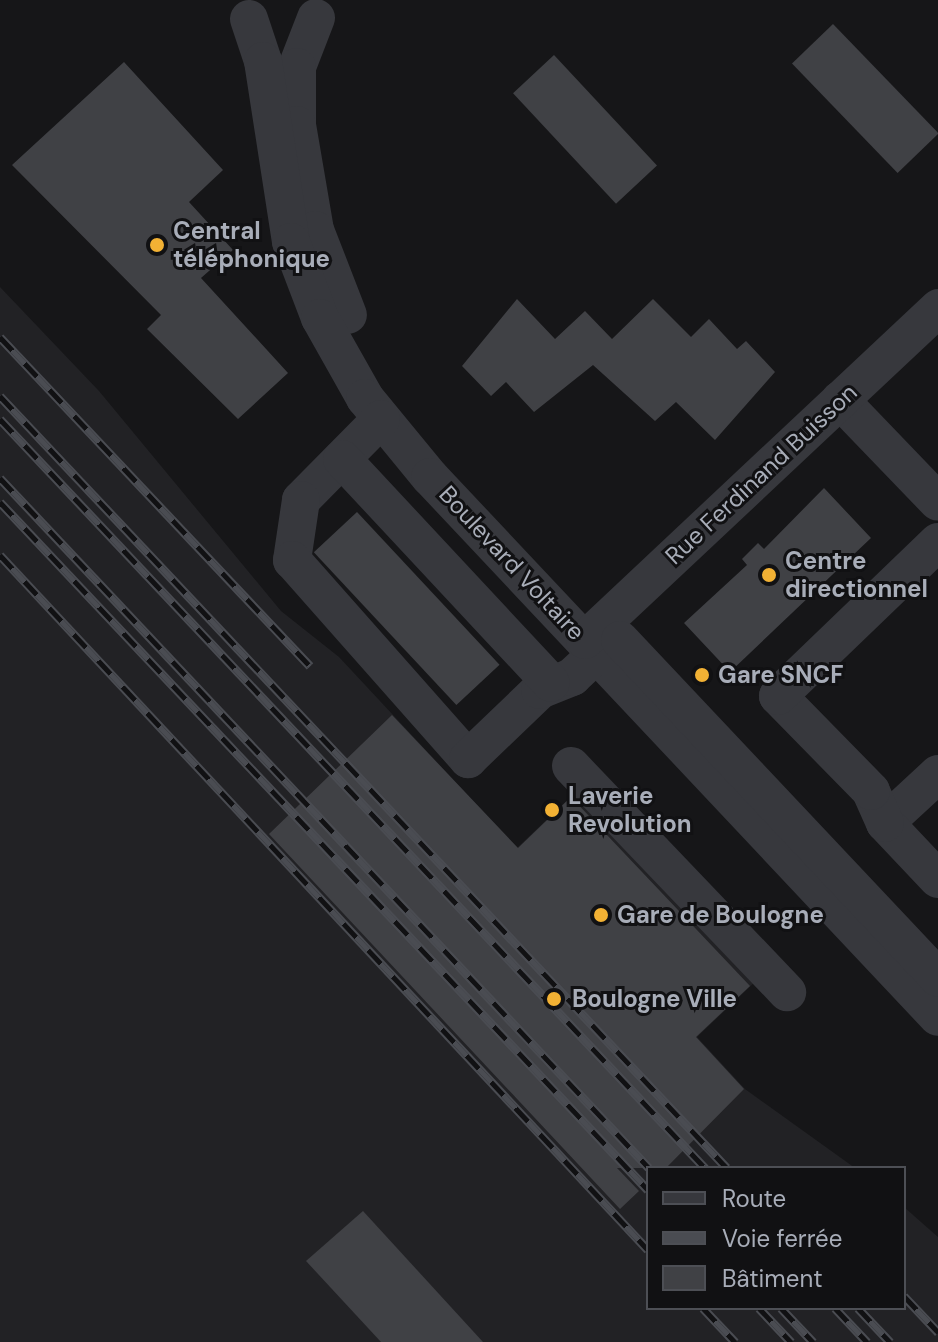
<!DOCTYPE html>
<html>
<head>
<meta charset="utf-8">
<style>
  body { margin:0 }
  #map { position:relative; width:938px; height:1342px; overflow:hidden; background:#161618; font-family:"DM Sans",sans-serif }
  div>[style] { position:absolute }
  .built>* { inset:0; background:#222225 }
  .building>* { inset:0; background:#404145; transform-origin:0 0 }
  .minor>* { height:38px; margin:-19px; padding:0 19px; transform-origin:19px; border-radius:19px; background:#37383d }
  .rail>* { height:9px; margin-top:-4.5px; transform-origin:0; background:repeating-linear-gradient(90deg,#111113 0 18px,#4a4c52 0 36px); box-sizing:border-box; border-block:2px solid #4a4c52 }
  .dots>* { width:22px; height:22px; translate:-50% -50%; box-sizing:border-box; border:4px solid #111113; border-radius:50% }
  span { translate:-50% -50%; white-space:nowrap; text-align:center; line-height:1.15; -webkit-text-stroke:6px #111113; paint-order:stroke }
  .poi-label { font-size:24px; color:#a8adb8; font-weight:700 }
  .left { translate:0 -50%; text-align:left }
  .street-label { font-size:24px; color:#a8adb8 }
  .legend { position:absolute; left:646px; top:1166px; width:260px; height:144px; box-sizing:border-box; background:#111113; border:2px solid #4d4f55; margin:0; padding:10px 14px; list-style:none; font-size:24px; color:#a8adb8 }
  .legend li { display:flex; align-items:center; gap:16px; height:40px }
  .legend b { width:40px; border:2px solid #4d4f55 }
</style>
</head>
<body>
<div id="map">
  <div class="built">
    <i style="clip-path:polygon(0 287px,99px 391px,281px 611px,339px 657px,517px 848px,581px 787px,760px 977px,697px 1037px,745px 1089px,855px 1168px,648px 1168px,648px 1308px,904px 1308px,904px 1207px,938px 1237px,938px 1342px,0 1342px)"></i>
  </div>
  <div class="building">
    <i style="left:833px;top:24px;width:152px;height:57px;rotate:46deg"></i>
    <i style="left:554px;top:55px;width:151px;height:56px;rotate:47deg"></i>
    <i style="clip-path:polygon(124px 62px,223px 170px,189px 202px,233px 250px,201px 278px,288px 373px,238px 419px,147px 329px,161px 315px,12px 165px)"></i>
    <i style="clip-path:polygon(517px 299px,555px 339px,585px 311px,612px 339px,653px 299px,691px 337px,709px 319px,737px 349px,746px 341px,775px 372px,715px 440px,676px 402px,655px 421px,593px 365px,534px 412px,506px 382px,491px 396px,462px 366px)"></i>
    <i style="clip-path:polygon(824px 488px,871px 538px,730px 672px,684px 623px,747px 565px,742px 559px,758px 543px,764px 549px)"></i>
    <i style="left:357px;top:512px;width:209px;height:59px;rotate:47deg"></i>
    <i style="clip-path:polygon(392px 715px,518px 848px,571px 797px,750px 986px,696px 1037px,744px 1089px,666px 1168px,617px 1168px,639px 1191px,620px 1209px,269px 834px)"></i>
    <i style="clip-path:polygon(363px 1211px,483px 1342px,381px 1342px,306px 1261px)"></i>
  </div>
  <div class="minor">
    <i style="left:316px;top:18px;width:53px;rotate:111.2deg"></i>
    <i style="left:297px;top:67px;width:58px;rotate:90deg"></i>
    <i style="left:297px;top:125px;width:107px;rotate:80.3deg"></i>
    <i style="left:315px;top:230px;width:91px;rotate:68.8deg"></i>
    <i style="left:249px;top:19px;width:44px;rotate:71.6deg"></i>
    <i style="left:263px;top:61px;width:183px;rotate:81.2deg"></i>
    <i style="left:291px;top:242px;width:81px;rotate:69.1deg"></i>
    <i style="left:320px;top:318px;width:92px;rotate:60.6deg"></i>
    <i style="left:365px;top:398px;width:102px;rotate:50.6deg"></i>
    <i style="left:430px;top:477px;width:741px;rotate:46.75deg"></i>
    <i style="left:840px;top:400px;width:141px;rotate:46.1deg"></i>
    <i style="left:381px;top:419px;width:114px;rotate:134.6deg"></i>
    <i style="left:301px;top:500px;width:61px;rotate:98.5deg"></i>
    <i style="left:292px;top:560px;width:266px;rotate:48.5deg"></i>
    <i style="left:468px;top:759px;width:100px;rotate:-43.8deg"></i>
    <i style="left:540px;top:690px;width:35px;rotate:-22deg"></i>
    <i style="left:572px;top:677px;width:57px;rotate:-42.9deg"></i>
    <i style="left:342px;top:459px;width:306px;rotate:47deg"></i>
    <i style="left:585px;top:640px;width:485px;rotate:-43.2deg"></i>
    <i style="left:620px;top:640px;width:464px;rotate:46.7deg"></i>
    <i style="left:571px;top:766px;width:313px;rotate:46.3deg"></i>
    <i style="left:938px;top:774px;width:72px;rotate:137.2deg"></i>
    <i style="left:885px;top:823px;width:77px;rotate:46.6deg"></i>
    <i style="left:885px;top:823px;width:35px;rotate:-114deg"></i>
    <i style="left:871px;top:791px;width:133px;rotate:-134.4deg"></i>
    <i style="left:778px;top:696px;width:222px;rotate:-43.9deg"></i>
  </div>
  <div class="rail">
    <i style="left:0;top:337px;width:452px;rotate:46.7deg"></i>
    <i style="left:0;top:396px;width:1060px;rotate:46.72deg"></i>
    <i style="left:0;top:419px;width:1029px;rotate:46.73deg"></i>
    <i style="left:0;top:478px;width:947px;rotate:46.75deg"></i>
    <i style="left:0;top:502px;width:945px;rotate:46.71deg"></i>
    <i style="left:0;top:555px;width:950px;rotate:47deg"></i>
    <i style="left:904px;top:1296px;width:50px;rotate:46.6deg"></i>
    <i style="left:703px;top:1308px;width:47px;rotate:46.7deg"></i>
    <i style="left:759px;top:1308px;width:47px;rotate:46.7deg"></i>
    <i style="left:781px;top:1308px;width:47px;rotate:46.7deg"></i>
    <i style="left:835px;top:1308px;width:47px;rotate:46.7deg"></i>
    <i style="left:858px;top:1308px;width:47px;rotate:46.7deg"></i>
  </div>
  <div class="dots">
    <i style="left:157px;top:245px;background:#f2b134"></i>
    <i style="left:769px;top:575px;background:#f2b134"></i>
    <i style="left:702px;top:675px;background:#f2b134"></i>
    <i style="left:552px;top:810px;background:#f2b134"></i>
    <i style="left:601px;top:915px;background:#f2b134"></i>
    <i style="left:554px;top:999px;background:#f2b134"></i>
  </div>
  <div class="poi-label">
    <span class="left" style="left:173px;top:245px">Central<br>téléphonique</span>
    <span class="left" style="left:785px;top:575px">Centre<br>directionnel</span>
    <span class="left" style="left:718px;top:675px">Gare SNCF</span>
    <span class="left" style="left:568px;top:810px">Laverie<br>Revolution</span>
    <span class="left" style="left:617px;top:915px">Gare de Boulogne</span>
    <span class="left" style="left:572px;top:999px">Boulogne Ville</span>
  </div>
  <div class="street-label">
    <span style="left:761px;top:474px;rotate:-43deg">Rue Ferdinand Buisson</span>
    <span style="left:512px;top:563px;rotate:47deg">Boulevard Voltaire</span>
  </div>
  <ul class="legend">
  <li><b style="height:10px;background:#37383d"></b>Route</li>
  <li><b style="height:10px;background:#4a4c52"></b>Voie ferrée</li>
  <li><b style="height:22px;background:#404145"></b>Bâtiment</li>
  </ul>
</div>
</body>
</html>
